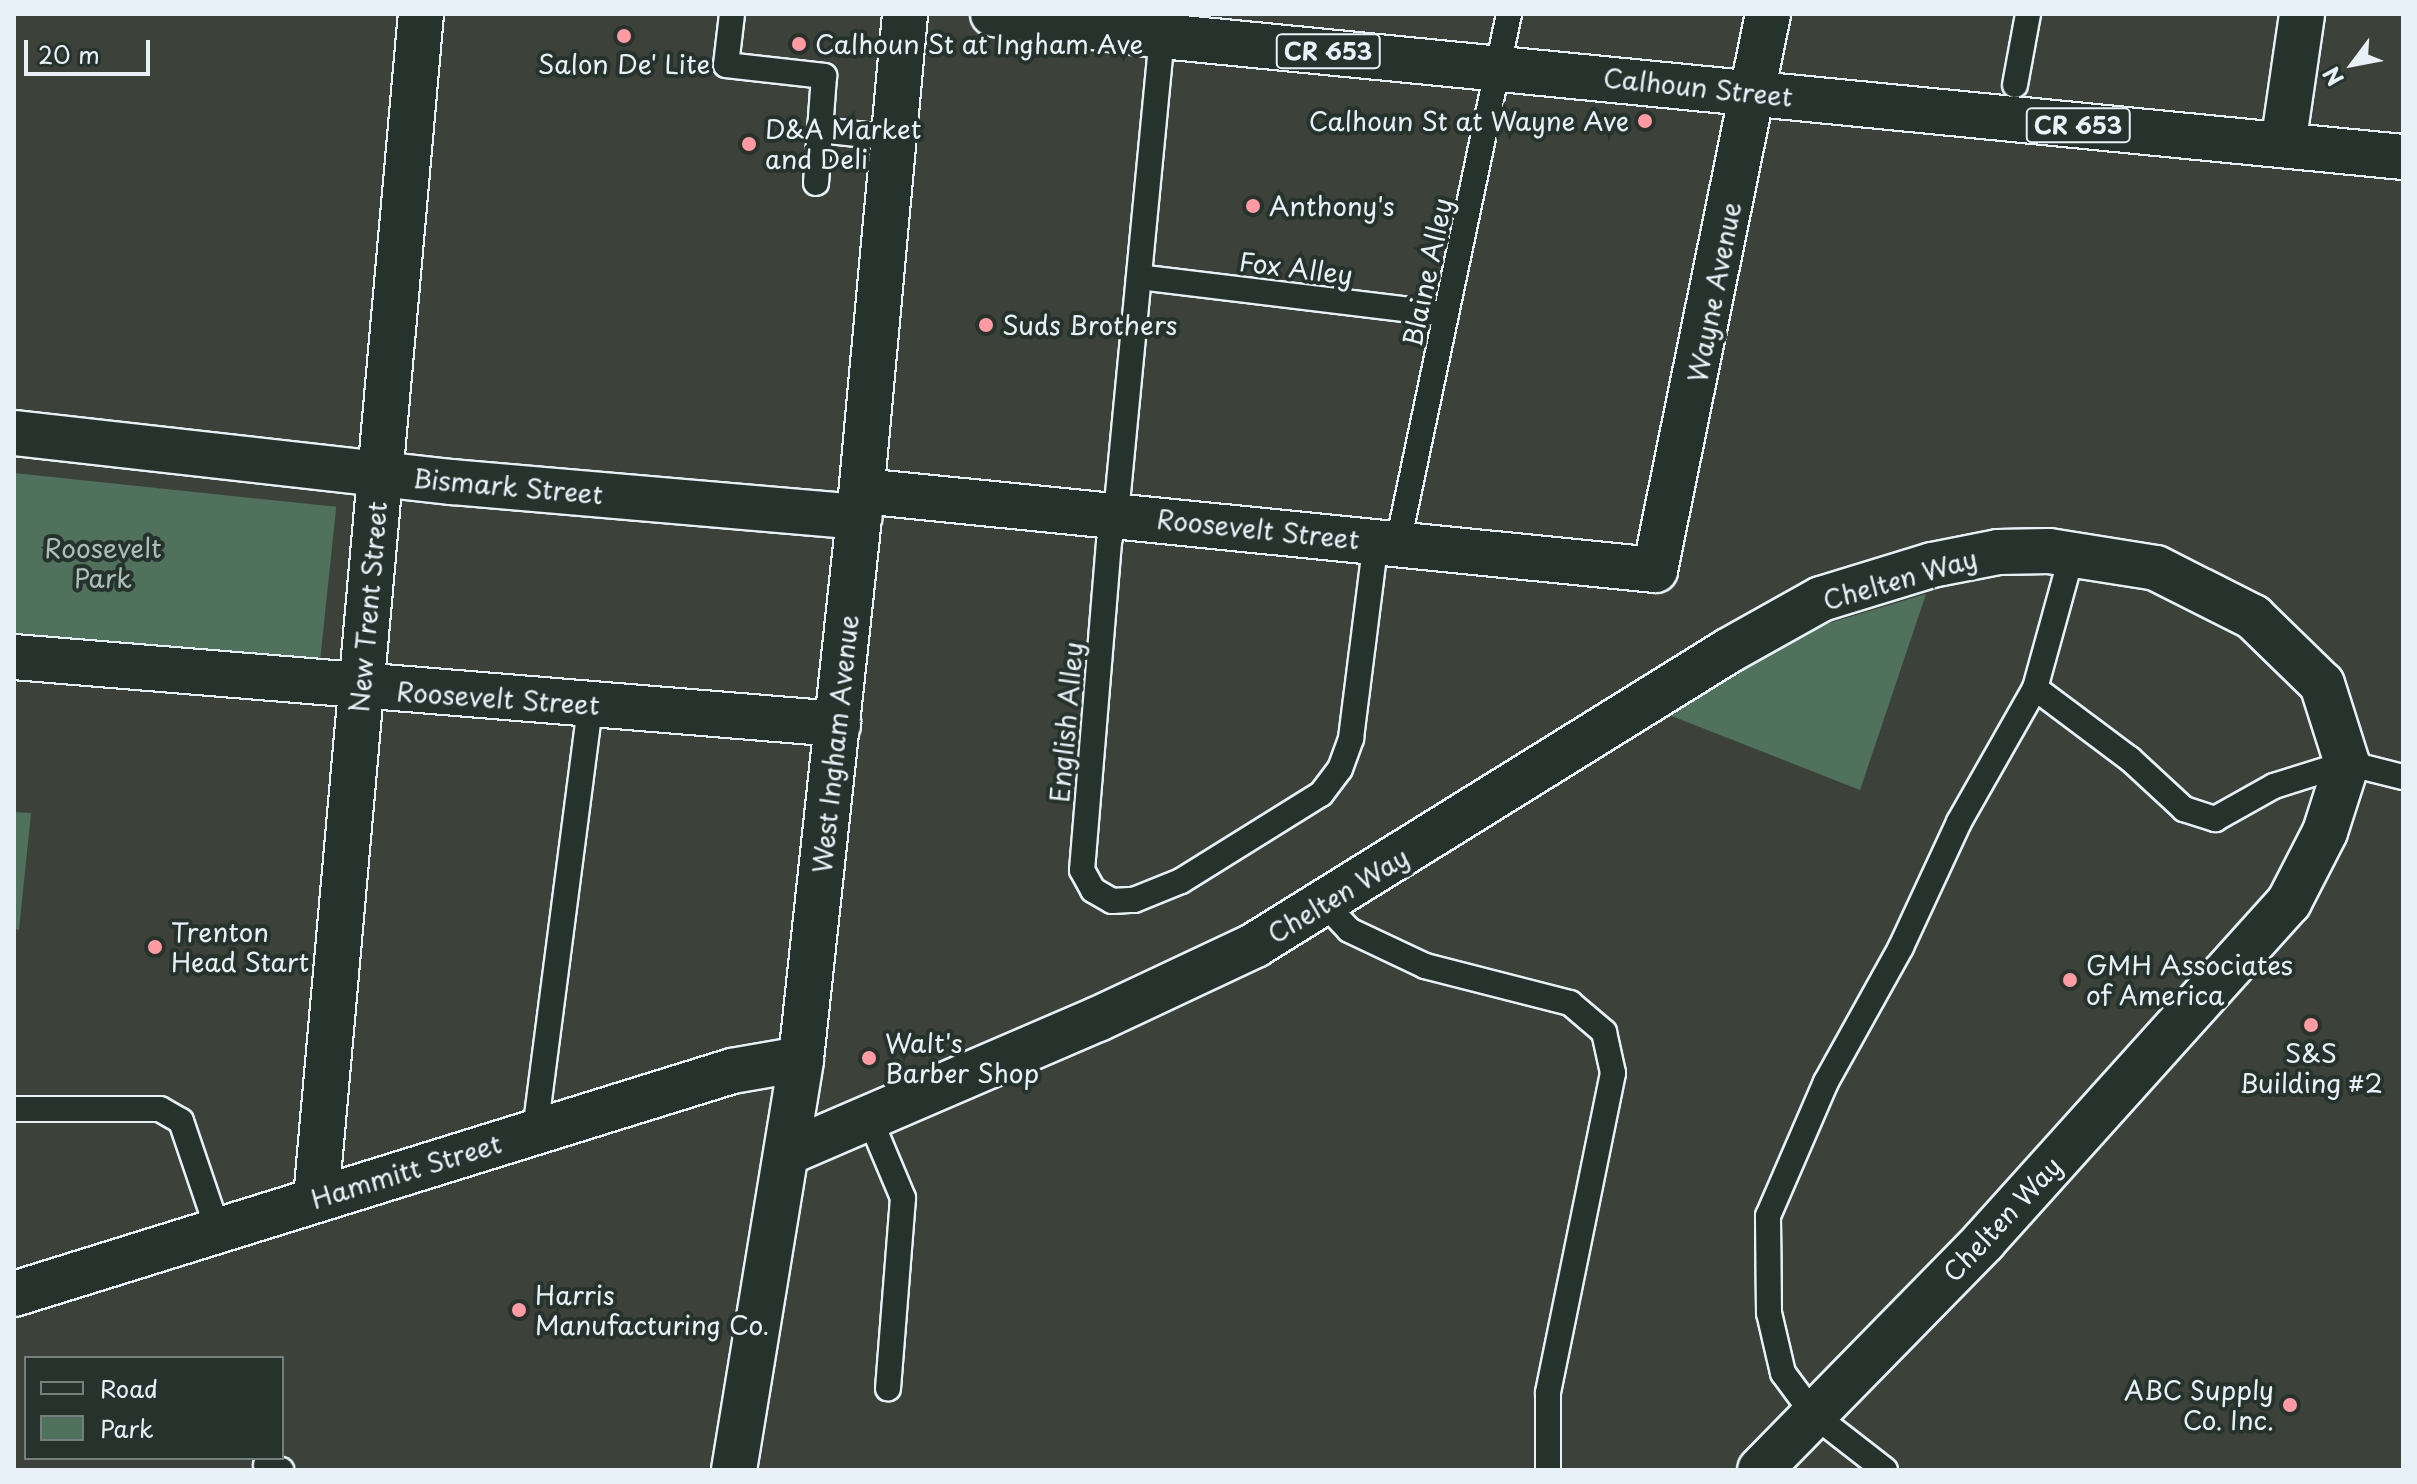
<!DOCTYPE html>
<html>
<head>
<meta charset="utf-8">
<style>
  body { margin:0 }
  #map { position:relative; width:2417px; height:1484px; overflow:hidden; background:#3c423a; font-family:"Playpen Sans",sans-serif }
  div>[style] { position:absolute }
  .green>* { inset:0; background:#50715c; transform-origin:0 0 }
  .roads { filter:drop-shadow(2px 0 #e8f1f8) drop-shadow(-2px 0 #e8f1f8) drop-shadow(0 2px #e8f1f8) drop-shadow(0 -2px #e8f1f8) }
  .service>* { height:24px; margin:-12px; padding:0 12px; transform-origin:12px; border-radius:12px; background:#26332d }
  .minor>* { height:44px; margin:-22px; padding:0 22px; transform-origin:22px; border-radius:22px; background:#26332d }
  .tertiary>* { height:44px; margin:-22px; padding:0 22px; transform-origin:22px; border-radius:22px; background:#26332d }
  .primary>* { height:44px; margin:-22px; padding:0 22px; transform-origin:22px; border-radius:22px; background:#26332d }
  .dots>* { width:22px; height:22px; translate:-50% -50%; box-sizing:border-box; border:4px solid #26332d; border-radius:50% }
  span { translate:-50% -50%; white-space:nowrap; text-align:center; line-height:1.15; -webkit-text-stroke:8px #26332d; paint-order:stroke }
  .shield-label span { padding:2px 6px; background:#26332d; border:2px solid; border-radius:6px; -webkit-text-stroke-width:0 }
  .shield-label { font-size:24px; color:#e8f1f8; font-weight:700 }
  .poi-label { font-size:26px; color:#e8f1f8 }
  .left { translate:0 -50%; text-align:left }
  .right { translate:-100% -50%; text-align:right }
  .street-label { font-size:26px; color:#e8f1f8 }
  .park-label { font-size:26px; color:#abbeba }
  .frame { position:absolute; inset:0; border:16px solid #e8f1f8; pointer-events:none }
  .legend { position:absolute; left:24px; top:1356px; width:260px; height:104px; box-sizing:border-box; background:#26332d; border:2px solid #747f7e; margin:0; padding:10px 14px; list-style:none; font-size:24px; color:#e8f1f8 }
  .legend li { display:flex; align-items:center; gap:16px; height:40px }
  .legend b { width:40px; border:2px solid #747f7e }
  .north { position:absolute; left:2313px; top:24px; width:80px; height:80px; -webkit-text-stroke:6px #26332d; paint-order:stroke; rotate:238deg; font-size:22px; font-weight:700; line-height:32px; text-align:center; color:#e8f1f8 }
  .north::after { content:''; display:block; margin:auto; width:28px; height:36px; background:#e8f1f8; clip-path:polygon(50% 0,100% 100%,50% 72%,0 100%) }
  .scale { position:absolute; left:24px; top:40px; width:126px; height:36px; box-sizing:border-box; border:4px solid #e8f1f8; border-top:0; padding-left:10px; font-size:24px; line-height:28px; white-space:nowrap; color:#e8f1f8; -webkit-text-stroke:6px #26332d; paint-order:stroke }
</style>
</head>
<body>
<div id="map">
  <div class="green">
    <i style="left:14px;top:473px;width:324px;height:163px;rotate:6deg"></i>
    <i style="clip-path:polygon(1926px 594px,1860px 790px,1664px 713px,1806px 630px)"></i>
    <i style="clip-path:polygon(14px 812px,31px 813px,19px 930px,14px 929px)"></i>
  </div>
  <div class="roads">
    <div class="service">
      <i style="left:732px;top:14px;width:51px;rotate:96.7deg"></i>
      <i style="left:726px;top:65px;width:99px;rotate:6.4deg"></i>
      <i style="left:824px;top:76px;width:54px;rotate:94.2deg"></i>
      <i style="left:820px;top:130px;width:74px;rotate:6.2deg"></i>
      <i style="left:1162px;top:36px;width:480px;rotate:95.5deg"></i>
      <i style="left:1116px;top:514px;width:29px;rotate:104deg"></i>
      <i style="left:1109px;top:542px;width:329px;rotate:94.7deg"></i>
      <i style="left:1082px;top:870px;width:23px;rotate:61deg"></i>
      <i style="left:1093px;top:890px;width:22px;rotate:30deg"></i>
      <i style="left:1112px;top:901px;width:22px;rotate:-3deg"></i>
      <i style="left:1134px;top:900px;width:51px;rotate:-22deg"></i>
      <i style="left:1181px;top:881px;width:165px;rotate:-31.9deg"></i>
      <i style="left:1321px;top:794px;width:31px;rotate:-53deg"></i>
      <i style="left:1340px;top:769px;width:33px;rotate:-70deg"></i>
      <i style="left:1351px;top:738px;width:199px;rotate:-82.8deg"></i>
      <i style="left:2015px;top:85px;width:72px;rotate:-79.6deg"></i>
      <i style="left:816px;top:183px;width:53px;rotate:-85.7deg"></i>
      <i style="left:1139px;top:277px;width:309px;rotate:6.9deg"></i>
      <i style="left:1398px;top:543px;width:541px;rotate:-78.15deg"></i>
      <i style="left:2072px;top:554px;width:139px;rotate:105.4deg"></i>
      <i style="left:2035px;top:688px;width:119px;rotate:36.8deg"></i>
      <i style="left:2130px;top:759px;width:74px;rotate:42.8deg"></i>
      <i style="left:2184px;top:809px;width:33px;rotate:18deg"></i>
      <i style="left:2215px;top:819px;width:68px;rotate:-29.2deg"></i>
      <i style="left:2274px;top:786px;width:77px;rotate:-17.5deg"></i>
      <i style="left:2347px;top:763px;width:58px;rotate:14deg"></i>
      <i style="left:1325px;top:904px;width:35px;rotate:47deg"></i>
      <i style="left:1349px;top:930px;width:84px;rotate:25.3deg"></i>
      <i style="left:1425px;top:966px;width:150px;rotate:14.3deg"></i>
      <i style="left:1570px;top:1003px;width:45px;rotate:40.5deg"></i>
      <i style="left:1604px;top:1032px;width:42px;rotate:77.6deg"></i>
      <i style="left:1613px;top:1073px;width:327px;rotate:101.5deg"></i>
      <i style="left:1548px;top:1393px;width:77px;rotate:90deg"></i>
      <i style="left:14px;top:1109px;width:146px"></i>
      <i style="left:160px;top:1109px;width:24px;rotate:30deg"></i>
      <i style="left:181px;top:1121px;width:115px;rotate:71.3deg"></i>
      <i style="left:869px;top:1117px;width:88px;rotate:67.2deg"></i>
      <i style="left:903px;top:1198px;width:191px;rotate:94.5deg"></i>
      <i style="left:535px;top:1131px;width:430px;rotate:-82.6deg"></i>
      <i style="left:266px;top:1465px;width:16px;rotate:18deg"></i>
      <i style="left:1885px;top:1470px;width:90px;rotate:-142.2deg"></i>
      <i style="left:1814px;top:1415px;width:52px;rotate:-126.4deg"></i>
      <i style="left:1783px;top:1373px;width:62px;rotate:-103.1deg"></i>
      <i style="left:1769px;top:1313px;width:97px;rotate:-90.6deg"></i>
      <i style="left:1768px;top:1216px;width:146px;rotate:-66.6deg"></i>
      <i style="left:1826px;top:1082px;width:154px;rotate:-60.9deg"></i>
      <i style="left:1901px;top:947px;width:138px;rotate:-65.1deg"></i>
      <i style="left:1959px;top:822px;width:154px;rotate:-60.4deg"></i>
    </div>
    <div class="minor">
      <i style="left:2283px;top:145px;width:132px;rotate:-81.7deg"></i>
      <i style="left:14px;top:433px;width:441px;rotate:6.4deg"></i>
      <i style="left:452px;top:482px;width:409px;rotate:4.9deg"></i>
      <i style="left:862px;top:491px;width:797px;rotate:5.69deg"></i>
      <i style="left:1655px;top:570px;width:567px;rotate:-78.51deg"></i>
      <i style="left:14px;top:657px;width:827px;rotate:4.65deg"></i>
      <i style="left:789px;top:1152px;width:336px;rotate:-23.3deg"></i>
      <i style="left:1098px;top:1019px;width:174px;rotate:-25.2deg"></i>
      <i style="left:1255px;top:945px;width:557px;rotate:-31.86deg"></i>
      <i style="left:1728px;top:651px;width:107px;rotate:-29.2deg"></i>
      <i style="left:1821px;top:599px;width:116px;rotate:-17deg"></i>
      <i style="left:1932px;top:565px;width:67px;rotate:-11.1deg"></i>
      <i style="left:1998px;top:552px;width:51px;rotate:-1.1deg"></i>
      <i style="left:2049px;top:551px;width:108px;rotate:9deg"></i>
      <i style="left:2156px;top:568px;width:109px;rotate:26.8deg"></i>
      <i style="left:2253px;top:617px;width:96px;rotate:44.2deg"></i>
      <i style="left:2322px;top:684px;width:83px;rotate:72.4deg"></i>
      <i style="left:2347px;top:763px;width:72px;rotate:107.7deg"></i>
      <i style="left:2325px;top:832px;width:79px;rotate:117.2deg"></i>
      <i style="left:2289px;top:902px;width:456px;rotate:132deg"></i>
      <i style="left:1984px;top:1241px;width:320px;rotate:134.4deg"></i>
      <i style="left:316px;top:1199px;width:1190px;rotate:-84.94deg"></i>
      <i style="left:14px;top:1294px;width:752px;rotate:-17.25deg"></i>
      <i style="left:732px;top:1071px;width:70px;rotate:-9.9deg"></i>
    </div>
    <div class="tertiary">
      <i style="left:734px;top:1470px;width:416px;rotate:-80.7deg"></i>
      <i style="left:801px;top:1059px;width:545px;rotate:-83.89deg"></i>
      <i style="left:859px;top:517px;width:505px;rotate:-84.77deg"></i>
    </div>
    <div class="primary">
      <i style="left:993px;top:14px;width:170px;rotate:7.4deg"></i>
      <i style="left:1162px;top:36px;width:1247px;rotate:5.57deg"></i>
    </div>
  </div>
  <div class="dots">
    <i style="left:624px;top:36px;background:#ff9aa2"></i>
    <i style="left:799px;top:44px;background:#ff9aa2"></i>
    <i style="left:1645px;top:121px;background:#ff9aa2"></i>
    <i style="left:749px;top:144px;background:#ff9aa2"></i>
    <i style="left:1253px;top:206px;background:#ff9aa2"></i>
    <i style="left:986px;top:325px;background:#ff9aa2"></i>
    <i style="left:155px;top:947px;background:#ff9aa2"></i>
    <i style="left:2070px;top:980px;background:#ff9aa2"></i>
    <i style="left:2311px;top:1025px;background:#ff9aa2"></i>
    <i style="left:869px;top:1058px;background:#ff9aa2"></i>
    <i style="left:519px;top:1310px;background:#ff9aa2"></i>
    <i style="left:2290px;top:1405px;background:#ff9aa2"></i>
  </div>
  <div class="shield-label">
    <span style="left:1328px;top:51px">CR 653</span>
    <span style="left:2078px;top:125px">CR 653</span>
  </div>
  <div class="poi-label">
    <span class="left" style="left:815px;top:44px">Calhoun St at Ingham Ave</span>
    <span style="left:624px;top:64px">Salon De' Lite</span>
    <span class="right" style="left:1629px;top:121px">Calhoun St at Wayne Ave</span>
    <span class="left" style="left:765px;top:144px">D&amp;A Market<br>and Deli</span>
    <span class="left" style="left:1269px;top:206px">Anthony's</span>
    <span class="left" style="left:1002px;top:325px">Suds Brothers</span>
    <span class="left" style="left:171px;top:947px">Trenton<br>Head Start</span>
    <span class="left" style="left:2086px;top:980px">GMH Associates<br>of America</span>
    <span class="left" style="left:885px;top:1058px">Walt's<br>Barber Shop</span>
    <span style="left:2311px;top:1068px">S&amp;S<br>Building #2</span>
    <span class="left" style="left:535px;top:1310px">Harris<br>Manufacturing Co.</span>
    <span class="right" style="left:2274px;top:1405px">ABC Supply<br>Co. Inc.</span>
  </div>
  <div class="street-label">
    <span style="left:1698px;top:87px;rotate:6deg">Calhoun Street</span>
    <span style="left:1296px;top:268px;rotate:7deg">Fox Alley</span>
    <span style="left:1427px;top:272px;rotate:-78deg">Blaine Alley</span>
    <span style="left:1714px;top:292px;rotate:-79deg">Wayne Avenue</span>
    <span style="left:508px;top:486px;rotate:5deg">Bismark Street</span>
    <span style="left:1258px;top:529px;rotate:6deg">Roosevelt Street</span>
    <span style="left:1900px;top:579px;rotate:-16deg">Chelten Way</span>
    <span style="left:368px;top:607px;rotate:-85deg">New Trent Street</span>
    <span style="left:498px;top:698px;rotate:4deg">Roosevelt Street</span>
    <span style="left:1066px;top:722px;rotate:-85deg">English Alley</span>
    <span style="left:835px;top:744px;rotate:-84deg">West Ingham Avenue</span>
    <span style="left:1338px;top:895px;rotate:-31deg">Chelten Way</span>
    <span style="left:406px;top:1171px;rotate:-17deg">Hammitt Street</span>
    <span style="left:2002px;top:1219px;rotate:-47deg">Chelten Way</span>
  </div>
  <div class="park-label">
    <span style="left:103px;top:563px">Roosevelt<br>Park</span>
  </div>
  <div class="frame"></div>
  <ul class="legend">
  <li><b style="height:10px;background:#26332d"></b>Road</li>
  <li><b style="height:22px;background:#50715c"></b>Park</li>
  </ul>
  <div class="north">N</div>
  <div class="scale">20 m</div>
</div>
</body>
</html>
